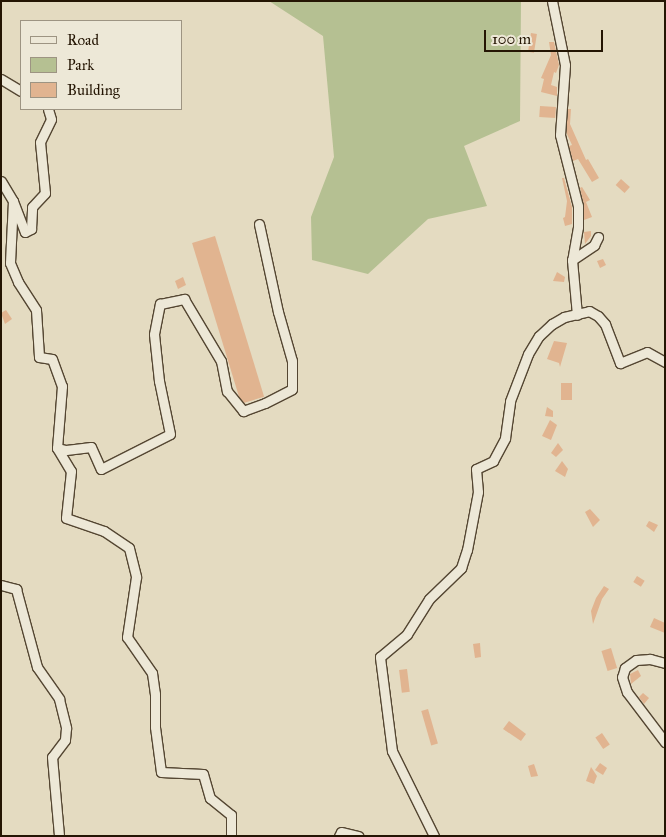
<!DOCTYPE html>
<html>
<head>
<meta charset="utf-8">
<style>
  body { margin:0 }
  #map { position:relative; width:666px; height:837px; overflow:hidden; background:#e4dbc1; font-family:"IM FELL Great Primer",serif }
  div>[style] { position:absolute }
  .green>* { inset:0; background:#b5c092 }
  .building>* { inset:0; background:#e1b490; transform-origin:0 0 }
  .roads { filter:drop-shadow(1px 0 #544632) drop-shadow(-1px 0 #544632) drop-shadow(0 1px #544632) drop-shadow(0 -1px #544632) }
  .street>* { height:9px; margin:-4.5px; padding:0 4.5px; transform-origin:4.5px; border-radius:4.5px; background:#ede8d7 }
  span { translate:-50% -50%; white-space:nowrap; text-align:center; line-height:1.15; -webkit-text-stroke:4px #ede8d7; paint-order:stroke }
  .frame { position:absolute; inset:0; border:2px solid #241503; pointer-events:none }
  .legend { position:absolute; left:20px; top:20px; width:162px; height:90px; box-sizing:border-box; background:#ede8d7; border:1px solid #9d9482; margin:0; padding:6px 9px; list-style:none; font-size:15px; color:#241503 }
  .legend li { display:flex; align-items:center; gap:10px; height:25px }
  .legend b { width:25px; border:1px solid #9d9482 }
  .scale { position:absolute; left:484px; top:30px; width:119px; height:22px; box-sizing:border-box; border:2px solid #241503; border-top:0; padding-left:6px; font-size:15px; line-height:18px; white-space:nowrap; color:#241503; -webkit-text-stroke:4px #ede8d7; paint-order:stroke }
</style>
</head>
<body>
<div id="map">
  <div class="green">
    <i style="clip-path:polygon(269px 1px,521px 1px,520px 121px,464px 146px,487px 206px,428px 219px,368px 274px,312px 260px,311px 217px,334px 157px,323px 36px)"></i>
  </div>
  <div class="building">
    <i style="left:531px;top:33px;width:6px;height:19px;rotate:9deg"></i>
    <i style="clip-path:polygon(549px 42px,554px 42px,559px 65px,556px 73px,554px 72px,551px 85px,557px 87px,557px 96px,541px 92px,544px 79px,541px 78px,551px 55px)"></i>
    <i style="left:540px;top:106px;width:16px;height:11px;rotate:4deg"></i>
    <i style="clip-path:polygon(568px 109px,571px 109px,570px 124px,586px 160px,588px 159px,599px 178px,592px 182px,578px 159px,573px 161px,569px 146px,572px 145px,566px 132px)"></i>
    <i style="clip-path:polygon(562px 178px,564px 178px,572px 207px,572px 224px,565px 226px,563px 218px,565px 217px,567px 201px)"></i>
    <i style="left:621px;top:179px;width:12px;height:8px;rotate:42deg"></i>
    <i style="clip-path:polygon(582px 187px,590px 200px,586px 202px,592px 217px,584px 220px,584px 205px,580px 188px)"></i>
    <i style="clip-path:polygon(591px 231px,591px 236px,585px 244px,584px 232px)"></i>
    <i style="left:215px;top:236px;width:168px;height:24px;rotate:73deg"></i>
    <i style="clip-path:polygon(603px 259px,606px 265px,600px 268px,597px 261px)"></i>
    <i style="clip-path:polygon(557px 272px,565px 277px,564px 282px,553px 281px)"></i>
    <i style="clip-path:polygon(183px 277px,186px 285px,178px 289px,175px 281px)"></i>
    <i style="clip-path:polygon(6px 310px,12px 319px,5px 324px,1px 313px)"></i>
    <i style="clip-path:polygon(554px 341px,567px 343px,560px 367px,559px 363px,547px 359px)"></i>
    <i style="left:561px;top:383px;width:11px;height:17px"></i>
    <i style="clip-path:polygon(547px 407px,553px 411px,553px 417px,545px 416px)"></i>
    <i style="clip-path:polygon(550px 420px,557px 425px,551px 440px,542px 436px)"></i>
    <i style="clip-path:polygon(558px 443px,563px 450px,556px 457px,551px 453px)"></i>
    <i style="clip-path:polygon(562px 461px,568px 469px,565px 477px,555px 471px)"></i>
    <i style="clip-path:polygon(590px 509px,600px 520px,593px 527px,585px 512px)"></i>
    <i style="clip-path:polygon(649px 521px,658px 525px,654px 532px,646px 526px)"></i>
    <i style="left:637px;top:576px;width:9px;height:7px;rotate:32deg"></i>
    <i style="clip-path:polygon(604px 586px,609px 589px,602px 599px,593px 624px,591px 611px,596px 598px)"></i>
    <i style="clip-path:polygon(654px 618px,665px 623px,665px 633px,650px 627px)"></i>
    <i style="clip-path:polygon(480px 643px,481px 657px,475px 658px,473px 644px)"></i>
    <i style="left:611px;top:648px;width:21px;height:10px;rotate:73deg"></i>
    <i style="left:407px;top:669px;width:23px;height:8px;rotate:83deg"></i>
    <i style="clip-path:polygon(638px 670px,641px 676px,631px 684px,630px 674px)"></i>
    <i style="clip-path:polygon(643px 693px,649px 698px,644px 704px,639px 697px)"></i>
    <i style="left:428px;top:709px;width:36px;height:7px;rotate:74deg"></i>
    <i style="clip-path:polygon(509px 721px,526px 734px,521px 741px,503px 729px)"></i>
    <i style="left:602px;top:733px;width:14px;height:8px;rotate:56deg"></i>
    <i style="clip-path:polygon(600px 763px,607px 768px,603px 775px,595px 770px)"></i>
    <i style="clip-path:polygon(534px 764px,538px 776px,531px 777px,528px 766px)"></i>
    <i style="clip-path:polygon(591px 767px,597px 776px,594px 784px,586px 781px)"></i>
  </div>
  <div class="roads">
    <div class="street">
      <i style="left:552px;top:1px;width:65px;rotate:78.5deg"></i>
      <i style="left:565px;top:65px;width:70px;rotate:94.1deg"></i>
      <i style="left:560px;top:135px;width:73px;rotate:75.8deg"></i>
      <i style="left:578px;top:206px;width:21px;rotate:90deg"></i>
      <i style="left:578px;top:227px;width:34px;rotate:100deg"></i>
      <i style="left:572px;top:260px;width:55px;rotate:84.8deg"></i>
      <i style="left:1px;top:79px;width:23px;rotate:31deg"></i>
      <i style="left:1px;top:181px;width:23px;rotate:59deg"></i>
      <i style="left:13px;top:201px;width:33px;rotate:69deg"></i>
      <i style="left:25px;top:232px;width:7px;rotate:-27deg"></i>
      <i style="left:31px;top:229px;width:22px;rotate:-87deg"></i>
      <i style="left:32px;top:207px;width:19px;rotate:-47deg"></i>
      <i style="left:45px;top:193px;width:51px;rotate:-95.6deg"></i>
      <i style="left:40px;top:142px;width:25px;rotate:-64deg"></i>
      <i style="left:51px;top:119px;width:10px;rotate:-107deg"></i>
      <i style="left:13px;top:201px;width:62px;rotate:92.8deg"></i>
      <i style="left:10px;top:263px;width:21px;rotate:67deg"></i>
      <i style="left:18px;top:282px;width:33px;rotate:57deg"></i>
      <i style="left:36px;top:310px;width:47px;rotate:86.3deg"></i>
      <i style="left:39px;top:357px;width:13px;rotate:9deg"></i>
      <i style="left:52px;top:359px;width:29px;rotate:70deg"></i>
      <i style="left:62px;top:386px;width:62px;rotate:94.6deg"></i>
      <i style="left:57px;top:448px;width:27px;rotate:59deg"></i>
      <i style="left:71px;top:471px;width:47px;rotate:96.1deg"></i>
      <i style="left:66px;top:518px;width:40px;rotate:18.9deg"></i>
      <i style="left:104px;top:531px;width:30px;rotate:34deg"></i>
      <i style="left:129px;top:548px;width:30px;rotate:76deg"></i>
      <i style="left:136px;top:577px;width:61px;rotate:98.5deg"></i>
      <i style="left:127px;top:637px;width:44px;rotate:55.2deg"></i>
      <i style="left:152px;top:673px;width:21px;rotate:82deg"></i>
      <i style="left:155px;top:694px;width:33px;rotate:90deg"></i>
      <i style="left:155px;top:727px;width:45px;rotate:82.4deg"></i>
      <i style="left:161px;top:772px;width:42px;rotate:2.7deg"></i>
      <i style="left:203px;top:774px;width:25px;rotate:74deg"></i>
      <i style="left:210px;top:798px;width:27px;rotate:39deg"></i>
      <i style="left:231px;top:815px;width:21px;rotate:90deg"></i>
      <i style="left:572px;top:260px;width:27px;rotate:-34deg"></i>
      <i style="left:594px;top:245px;width:9px;rotate:-63deg"></i>
      <i style="left:57px;top:448px;width:9px;rotate:13deg"></i>
      <i style="left:66px;top:450px;width:25px;rotate:-7deg"></i>
      <i style="left:91px;top:447px;width:24px;rotate:66deg"></i>
      <i style="left:101px;top:469px;width:77px;rotate:-26.9deg"></i>
      <i style="left:170px;top:434px;width:54px;rotate:-101.7deg"></i>
      <i style="left:159px;top:381px;width:47px;rotate:-96.1deg"></i>
      <i style="left:154px;top:334px;width:31px;rotate:-79deg"></i>
      <i style="left:160px;top:304px;width:25px;rotate:-12deg"></i>
      <i style="left:184px;top:299px;width:72px;rotate:59.2deg"></i>
      <i style="left:221px;top:361px;width:31px;rotate:79deg"></i>
      <i style="left:227px;top:391px;width:26px;rotate:51deg"></i>
      <i style="left:243px;top:411px;width:23px;rotate:-20deg"></i>
      <i style="left:265px;top:403px;width:30px;rotate:-27deg"></i>
      <i style="left:292px;top:389px;width:28px;rotate:-90deg"></i>
      <i style="left:292px;top:361px;width:51px;rotate:-105.9deg"></i>
      <i style="left:278px;top:312px;width:90px;rotate:-102.2deg"></i>
      <i style="left:1px;top:585px;width:16px;rotate:15deg"></i>
      <i style="left:16px;top:589px;width:81px;rotate:74.9deg"></i>
      <i style="left:37px;top:667px;width:39px;rotate:55deg"></i>
      <i style="left:59px;top:699px;width:30px;rotate:76deg"></i>
      <i style="left:66px;top:728px;width:12px;rotate:95deg"></i>
      <i style="left:65px;top:740px;width:21px;rotate:127deg"></i>
      <i style="left:52px;top:757px;width:79px;rotate:84.9deg"></i>
      <i style="left:665px;top:663px;width:16px;rotate:-165deg"></i>
      <i style="left:650px;top:659px;width:14px;rotate:176deg"></i>
      <i style="left:636px;top:660px;width:14px;rotate:144deg"></i>
      <i style="left:625px;top:668px;width:9px;rotate:108deg"></i>
      <i style="left:622px;top:677px;width:16px;rotate:72deg"></i>
      <i style="left:627px;top:692px;width:63px;rotate:52.8deg"></i>
      <i style="left:339px;top:836px;width:4px;rotate:-63deg"></i>
      <i style="left:341px;top:832px;width:18px;rotate:13deg"></i>
      <i style="left:434px;top:836px;width:95px;rotate:-116.3deg"></i>
      <i style="left:392px;top:751px;width:95px;rotate:-97.3deg"></i>
      <i style="left:380px;top:657px;width:35px;rotate:-40deg"></i>
      <i style="left:407px;top:634px;width:41px;rotate:-57.8deg"></i>
      <i style="left:429px;top:599px;width:45px;rotate:-44.1deg"></i>
      <i style="left:461px;top:568px;width:19px;rotate:-72deg"></i>
      <i style="left:467px;top:550px;width:59px;rotate:-79.3deg"></i>
      <i style="left:478px;top:492px;width:23px;rotate:-95deg"></i>
      <i style="left:476px;top:469px;width:19px;rotate:-25deg"></i>
      <i style="left:493px;top:461px;width:26px;rotate:-62deg"></i>
      <i style="left:505px;top:438px;width:37px;rotate:-82deg"></i>
      <i style="left:510px;top:401px;width:50px;rotate:-69deg"></i>
      <i style="left:528px;top:354px;width:21px;rotate:-59deg"></i>
      <i style="left:539px;top:336px;width:18px;rotate:-43deg"></i>
      <i style="left:552px;top:324px;width:14px;rotate:-30deg"></i>
      <i style="left:564px;top:317px;width:26px;rotate:-13deg"></i>
      <i style="left:589px;top:311px;width:10px;rotate:29deg"></i>
      <i style="left:598px;top:316px;width:11px;rotate:49deg"></i>
      <i style="left:605px;top:324px;width:42px;rotate:69deg"></i>
      <i style="left:620px;top:363px;width:29px;rotate:-22deg"></i>
      <i style="left:647px;top:352px;width:21px;rotate:29deg"></i>
    </div>
  </div>
  <div class="frame"></div>
  <ul class="legend">
  <li><b style="height:6px;background:#ede8d7"></b>Road</li>
  <li><b style="height:14px;background:#b5c092"></b>Park</li>
  <li><b style="height:14px;background:#e1b490"></b>Building</li>
  </ul>
  <div class="scale">100 m</div>
</div>
</body>
</html>
